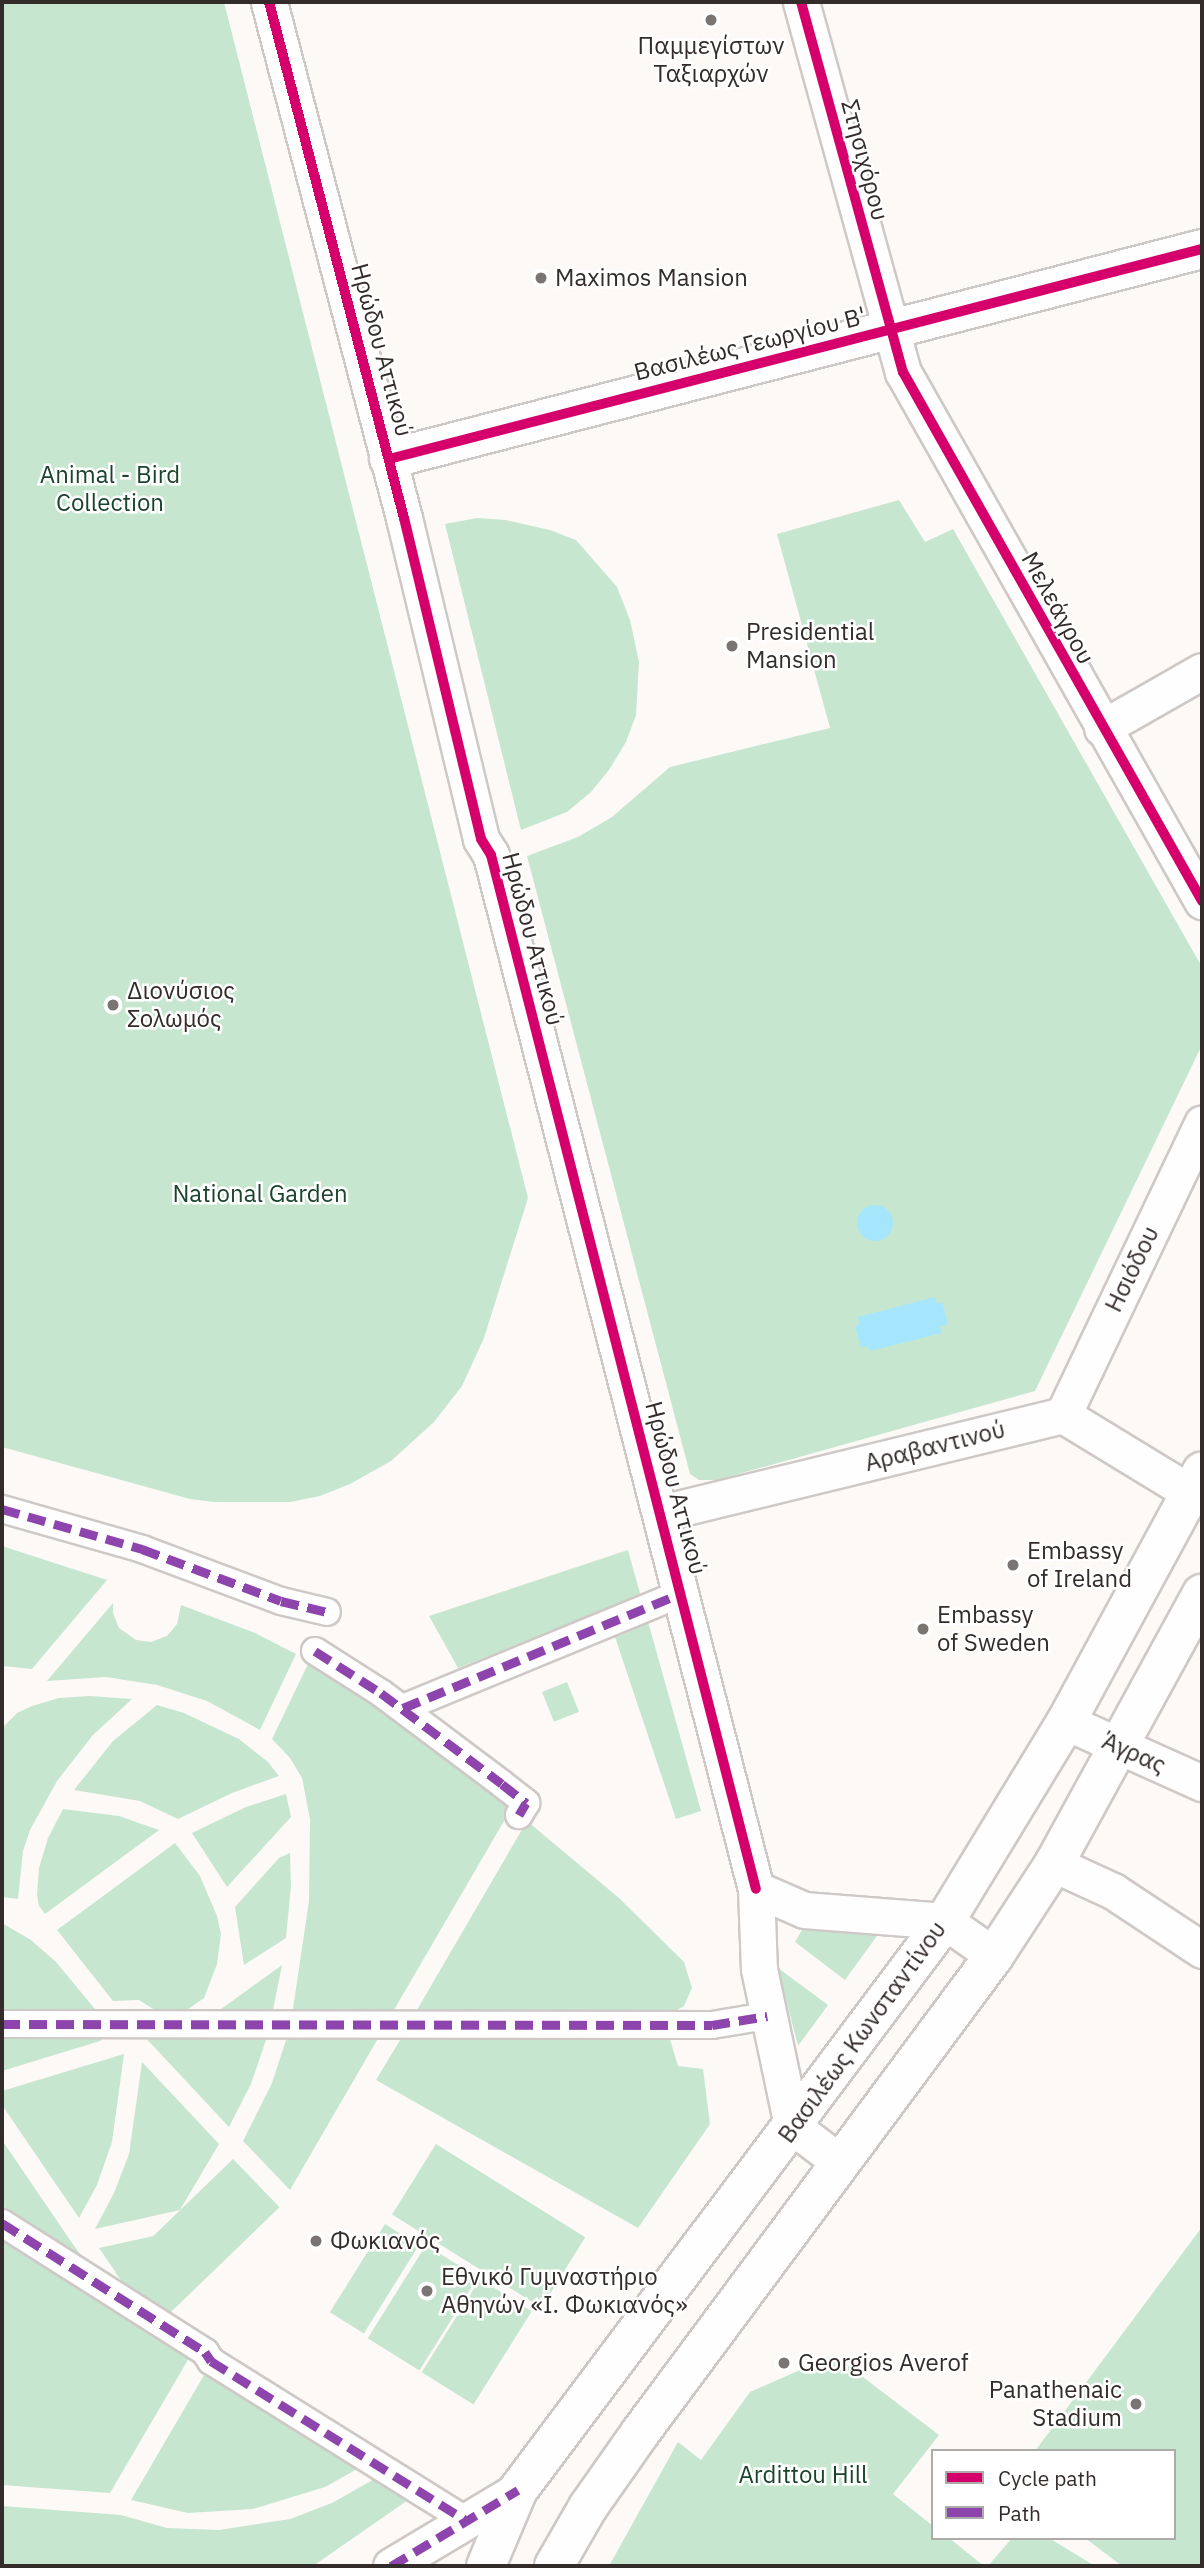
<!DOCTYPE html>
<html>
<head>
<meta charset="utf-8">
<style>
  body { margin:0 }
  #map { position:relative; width:1204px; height:2568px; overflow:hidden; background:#fdf9f7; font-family:"IBM Plex Sans",sans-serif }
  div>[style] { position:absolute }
  .green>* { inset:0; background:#c7e6d0; transform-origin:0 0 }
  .water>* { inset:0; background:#a5e6fc }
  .round { border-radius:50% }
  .roads { filter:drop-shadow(2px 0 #cec9c6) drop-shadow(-2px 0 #cec9c6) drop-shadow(0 2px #cec9c6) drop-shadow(0 -2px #cec9c6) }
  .pedestrian>* { height:26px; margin:-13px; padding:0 13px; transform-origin:13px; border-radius:13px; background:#fffefe }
  .minor>* { height:35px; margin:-17.5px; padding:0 17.5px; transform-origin:17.5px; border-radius:17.5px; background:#fffefe }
  .tertiary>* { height:38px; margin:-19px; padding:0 19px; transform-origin:19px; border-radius:19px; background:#fffefe }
  .primary>* { height:38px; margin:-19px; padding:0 19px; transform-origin:19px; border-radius:19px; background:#fffefe }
  .quiet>* { height:9px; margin-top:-4.5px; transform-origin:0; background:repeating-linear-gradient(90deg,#8e44ad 0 18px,transparent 0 27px) }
  .cycleway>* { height:10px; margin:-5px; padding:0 5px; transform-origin:5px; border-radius:5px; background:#d6006c }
  .dots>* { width:19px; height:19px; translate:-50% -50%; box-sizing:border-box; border:4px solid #fff; border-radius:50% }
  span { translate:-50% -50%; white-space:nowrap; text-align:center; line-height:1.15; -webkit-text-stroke:5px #fff; paint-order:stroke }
  .poi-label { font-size:24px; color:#332c2a }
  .left { translate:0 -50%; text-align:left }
  .right { translate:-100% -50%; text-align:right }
  .street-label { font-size:24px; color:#332c2a }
  .park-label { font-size:24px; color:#1b442c }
  .frame { position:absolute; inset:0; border:4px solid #332c2a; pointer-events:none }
  .legend { position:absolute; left:931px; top:2449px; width:245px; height:91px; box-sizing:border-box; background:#fff; border:2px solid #adabaa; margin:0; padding:9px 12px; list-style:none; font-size:21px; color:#332c2a }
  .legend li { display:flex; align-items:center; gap:14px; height:35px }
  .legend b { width:35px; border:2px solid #adabaa }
</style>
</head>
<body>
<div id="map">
  <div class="green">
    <i style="clip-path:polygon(2px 2px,224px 2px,528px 1198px,484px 1338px,462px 1386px,434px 1422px,391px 1461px,350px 1484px,320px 1496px,290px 1502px,214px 1502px,190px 1499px,2px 1447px)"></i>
    <i style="clip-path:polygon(899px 500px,925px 542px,953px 529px,1202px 967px,1202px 1045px,1035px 1391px,717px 1480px,699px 1480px,690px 1474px,527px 856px,578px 837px,612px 817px,670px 767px,830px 728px,777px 534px)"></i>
    <i style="clip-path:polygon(477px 518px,506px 520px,550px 530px,576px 540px,617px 587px,630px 620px,639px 662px,636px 715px,626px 742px,609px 770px,591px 792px,567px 812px,521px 830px,445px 524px)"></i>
    <i style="clip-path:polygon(2px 1546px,107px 1580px,32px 1669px,2px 1666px)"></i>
    <i style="clip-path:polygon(628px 1550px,641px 1597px,458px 1668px,429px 1616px)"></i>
    <i style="clip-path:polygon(113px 1603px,113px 1613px,119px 1628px,136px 1640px,151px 1642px,167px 1636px,177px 1624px,181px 1605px,255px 1633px,296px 1654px,260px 1730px,207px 1701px,157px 1685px,106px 1677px,47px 1681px)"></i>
    <i style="clip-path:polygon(647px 1618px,701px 1811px,676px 1819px,613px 1631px)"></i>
    <i style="clip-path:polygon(309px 1662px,395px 1719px,511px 1809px,391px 2015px,292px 2015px,309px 1901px,310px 1819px,302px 1778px,290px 1758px,272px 1739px)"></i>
    <i style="left:567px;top:1682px;width:32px;height:27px;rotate:68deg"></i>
    <i style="clip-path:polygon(90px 1696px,132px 1699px,93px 1735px,57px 1781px,30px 1830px,23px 1851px,18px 1899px,2px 1897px,2px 1728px,17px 1713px,32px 1706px,59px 1698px)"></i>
    <i style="clip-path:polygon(157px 1705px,184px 1713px,239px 1739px,268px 1762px,279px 1776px,232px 1793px,178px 1819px,140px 1801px,74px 1790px,113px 1741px)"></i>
    <i style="clip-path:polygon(286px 1794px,291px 1817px,227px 1887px,192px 1833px,246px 1807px)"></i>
    <i style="clip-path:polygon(63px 1809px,119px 1816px,159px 1830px,45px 1914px,39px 1906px,37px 1895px,39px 1868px,48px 1838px)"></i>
    <i style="clip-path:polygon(527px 1821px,619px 1898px,684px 1962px,692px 1988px,684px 2006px,670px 2014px,414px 2015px)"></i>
    <i style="clip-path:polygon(175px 1843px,200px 1876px,217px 1916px,221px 1934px,217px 1964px,204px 1998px,178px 2016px,158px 2012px,139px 2000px,113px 2001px,57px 1930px)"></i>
    <i style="clip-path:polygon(290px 1853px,291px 1886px,286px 1938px,244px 1965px,235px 1907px,279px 1858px)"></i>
    <i style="clip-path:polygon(2px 1923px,31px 1940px,56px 1962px,99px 2014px,2px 2014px)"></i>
    <i style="clip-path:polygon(803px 1928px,882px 1929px,845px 1980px,795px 1942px)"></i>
    <i style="clip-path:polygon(282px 1965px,272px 2015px,217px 2012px)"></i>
    <i style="clip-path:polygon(778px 1968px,828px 2005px,798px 2046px)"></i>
    <i style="clip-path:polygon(2px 2033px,104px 2037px,100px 2041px,2px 2071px)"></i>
    <i style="clip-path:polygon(142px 2034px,268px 2034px,251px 2084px,229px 2127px)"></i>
    <i style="clip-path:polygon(288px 2034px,380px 2035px,290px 2190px,243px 2141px,272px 2083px)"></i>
    <i style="clip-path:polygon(403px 2035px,669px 2036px,678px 2066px,703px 2069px,710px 2124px,638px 2228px,376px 2080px)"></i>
    <i style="clip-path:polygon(124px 2054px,112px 2142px,97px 2185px,79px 2218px,2px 2105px,2px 2091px)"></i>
    <i style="clip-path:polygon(142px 2062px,219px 2144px,180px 2210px,95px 2229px,114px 2193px,129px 2154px)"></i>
    <i style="clip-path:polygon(2px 2140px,70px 2240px,82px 2257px,2px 2206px)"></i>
    <i style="left:436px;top:2144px;width:176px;height:83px;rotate:32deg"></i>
    <i style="left:233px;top:2159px;width:67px;height:164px;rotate:46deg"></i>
    <i style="left:385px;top:2224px;width:40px;height:104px;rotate:32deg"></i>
    <i style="clip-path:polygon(1202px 2227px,1202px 2566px,1122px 2566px,1085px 2538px,1174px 2538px,1174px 2451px,1035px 2451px)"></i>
    <i style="clip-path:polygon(167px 2233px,133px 2290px,123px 2283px,99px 2248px)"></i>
    <i style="clip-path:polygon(2px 2241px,189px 2358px,110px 2493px,2px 2485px)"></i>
    <i style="left:426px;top:2245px;width:61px;height:110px;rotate:32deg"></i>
    <i style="left:480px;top:2279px;width:61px;height:110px;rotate:32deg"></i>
    <i style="clip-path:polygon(834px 2355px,939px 2435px,893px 2494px,933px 2526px,933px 2538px,949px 2538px,984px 2566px,609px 2566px,678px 2442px,701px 2460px,750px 2392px)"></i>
    <i style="clip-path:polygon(207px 2370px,361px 2467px,325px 2487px,253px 2509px,188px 2513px,131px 2500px)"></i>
    <i style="clip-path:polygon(378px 2477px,411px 2498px,313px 2566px,2px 2566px,2px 2506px,121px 2515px,167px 2528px,219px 2530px,290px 2519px,332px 2503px)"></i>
    <i style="clip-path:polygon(1012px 2538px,1049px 2538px,1095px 2566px,988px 2566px)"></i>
  </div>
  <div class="water">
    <i class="round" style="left:857px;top:1205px;width:36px;height:36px"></i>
    <i style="clip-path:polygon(935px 1297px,937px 1304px,942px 1302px,948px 1324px,940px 1326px,942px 1333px,870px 1351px,868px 1346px,861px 1348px,855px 1326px,859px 1324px,858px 1317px)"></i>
  </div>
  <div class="roads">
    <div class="pedestrian">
      <i style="left:2px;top:1509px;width:146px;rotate:15.9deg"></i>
      <i style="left:142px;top:1549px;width:148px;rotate:20.5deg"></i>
      <i style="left:281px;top:1601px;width:47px;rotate:13.4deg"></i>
      <i style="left:315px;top:1651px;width:78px;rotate:32.5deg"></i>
      <i style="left:381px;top:1693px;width:151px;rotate:36.9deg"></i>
      <i style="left:502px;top:1784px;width:31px;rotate:38deg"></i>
      <i style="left:526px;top:1803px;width:14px;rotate:120deg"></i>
      <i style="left:403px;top:1708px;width:302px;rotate:-22.4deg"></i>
      <i style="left:2px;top:2024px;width:710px;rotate:0.08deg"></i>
      <i style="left:712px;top:2025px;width:56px;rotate:-9.3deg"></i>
      <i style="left:2px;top:2223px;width:241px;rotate:32.4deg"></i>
      <i style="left:205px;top:2352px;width:11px;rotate:56deg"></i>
      <i style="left:211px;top:2361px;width:302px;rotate:32deg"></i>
    </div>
    <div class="minor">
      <i style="left:269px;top:2px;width:533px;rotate:75.34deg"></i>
      <i style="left:404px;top:518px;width:330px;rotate:76.5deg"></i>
      <i style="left:481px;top:839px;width:19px;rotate:58deg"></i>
      <i style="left:491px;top:855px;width:1067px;rotate:75.63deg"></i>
      <i style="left:756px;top:1889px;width:80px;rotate:87.9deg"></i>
      <i style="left:759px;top:1969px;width:160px;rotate:78.1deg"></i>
      <i style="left:792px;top:2126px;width:61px;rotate:37.1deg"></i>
      <i style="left:801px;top:2px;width:384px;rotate:74.6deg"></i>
      <i style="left:903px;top:372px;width:608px;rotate:60.52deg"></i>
      <i style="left:1102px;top:728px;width:115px;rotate:-29.7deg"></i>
      <i style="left:1063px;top:1415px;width:323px;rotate:-64.5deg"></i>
      <i style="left:661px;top:1513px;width:414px;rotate:-13.7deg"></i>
      <i style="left:1063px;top:1415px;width:150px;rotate:31.4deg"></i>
      <i style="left:1066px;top:1722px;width:149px;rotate:24.2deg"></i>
      <i style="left:1054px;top:1864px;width:65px;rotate:24.6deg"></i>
      <i style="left:1113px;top:1891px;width:107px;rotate:33.5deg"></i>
      <i style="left:756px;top:1889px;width:52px;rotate:23.6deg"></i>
      <i style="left:804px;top:1910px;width:141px;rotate:4.5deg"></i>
      <i style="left:945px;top:1921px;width:60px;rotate:35.5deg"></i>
      <i style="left:391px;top:2566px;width:148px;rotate:-30.9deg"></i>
    </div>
    <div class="tertiary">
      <i style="left:389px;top:459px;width:840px;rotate:-14.48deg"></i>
    </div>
    <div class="primary">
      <i style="left:486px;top:2566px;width:82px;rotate:-67.2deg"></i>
      <i style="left:518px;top:2490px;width:711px;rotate:-53.11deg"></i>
      <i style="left:945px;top:1921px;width:233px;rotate:-58.7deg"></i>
      <i style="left:1066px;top:1722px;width:285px;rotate:-61.5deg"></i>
      <i style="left:554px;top:2566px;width:68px;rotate:-60deg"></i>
      <i style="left:588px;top:2507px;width:90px;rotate:-54.9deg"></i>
      <i style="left:640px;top:2433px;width:594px;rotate:-53.42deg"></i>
      <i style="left:994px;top:1956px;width:110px;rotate:-56.9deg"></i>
      <i style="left:1054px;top:1864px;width:308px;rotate:-61.3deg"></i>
    </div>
  </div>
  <div class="quiet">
    <i style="left:2px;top:1509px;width:146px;rotate:15.9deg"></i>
    <i style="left:142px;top:1549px;width:148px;rotate:20.5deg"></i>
    <i style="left:281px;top:1601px;width:47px;rotate:13.4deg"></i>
    <i style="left:315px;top:1651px;width:78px;rotate:32.5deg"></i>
    <i style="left:381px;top:1693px;width:151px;rotate:36.9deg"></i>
    <i style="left:502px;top:1784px;width:31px;rotate:38deg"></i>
    <i style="left:526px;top:1803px;width:14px;rotate:120deg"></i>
    <i style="left:403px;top:1708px;width:302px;rotate:-22.4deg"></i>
    <i style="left:2px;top:2024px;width:710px;rotate:0.08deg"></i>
    <i style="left:712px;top:2025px;width:56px;rotate:-9.3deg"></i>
    <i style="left:2px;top:2223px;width:241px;rotate:32.4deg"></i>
    <i style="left:205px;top:2352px;width:11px;rotate:56deg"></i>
    <i style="left:211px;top:2361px;width:302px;rotate:32deg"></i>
    <i style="left:391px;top:2566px;width:148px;rotate:-30.9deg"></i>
  </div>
  <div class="cycleway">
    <i style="left:269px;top:2px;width:533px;rotate:75.34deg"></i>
    <i style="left:404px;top:518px;width:330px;rotate:76.5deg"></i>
    <i style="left:481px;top:839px;width:19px;rotate:58deg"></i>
    <i style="left:491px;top:855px;width:1067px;rotate:75.63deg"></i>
    <i style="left:801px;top:2px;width:384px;rotate:74.6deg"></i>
    <i style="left:903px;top:372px;width:608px;rotate:60.52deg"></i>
    <i style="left:389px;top:459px;width:840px;rotate:-14.48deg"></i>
  </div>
  <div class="dots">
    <i style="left:711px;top:20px;background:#7a7472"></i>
    <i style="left:541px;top:278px;background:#7a7472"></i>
    <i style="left:732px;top:646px;background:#7a7472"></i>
    <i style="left:113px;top:1005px;background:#7a7472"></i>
    <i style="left:1013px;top:1565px;background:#7a7472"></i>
    <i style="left:923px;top:1629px;background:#7a7472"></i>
    <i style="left:316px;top:2241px;background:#7a7472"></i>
    <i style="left:427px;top:2291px;background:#7a7472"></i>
    <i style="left:784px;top:2363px;background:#7a7472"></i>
    <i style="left:1136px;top:2404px;background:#7a7472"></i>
  </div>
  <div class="poi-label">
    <span style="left:711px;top:60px">Παμμεγίστων<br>Ταξιαρχών</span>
    <span class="left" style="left:555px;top:278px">Maximos Mansion</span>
    <span class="left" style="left:746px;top:646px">Presidential<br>Mansion</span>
    <span class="left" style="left:127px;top:1005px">Διονύσιος<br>Σολωμός</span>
    <span class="left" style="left:1027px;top:1565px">Embassy<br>of Ireland</span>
    <span class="left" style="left:937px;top:1629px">Embassy<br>of Sweden</span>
    <span class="left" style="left:330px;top:2241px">Φωκιανός</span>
    <span class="left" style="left:441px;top:2291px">Εθνικό Γυμναστήριο<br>Αθηνών «Ι. Φωκιανός»</span>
    <span class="left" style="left:798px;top:2363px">Georgios Averof</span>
    <span class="right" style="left:1122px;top:2404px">Panathenaic<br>Stadium</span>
  </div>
  <div class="street-label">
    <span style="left:865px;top:160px;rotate:75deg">Στησιχόρου</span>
    <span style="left:750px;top:344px;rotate:-14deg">Βασιλέως Γεωργίου Β'</span>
    <span style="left:382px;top:350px;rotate:75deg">Ηρώδου Αττικού</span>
    <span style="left:1058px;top:608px;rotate:61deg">Μελεάγρου</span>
    <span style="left:533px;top:939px;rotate:75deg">Ηρώδου Αττικού</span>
    <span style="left:1132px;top:1269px;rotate:-64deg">Ησιόδου</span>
    <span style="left:935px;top:1446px;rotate:-14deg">Αραβαντινού</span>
    <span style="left:676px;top:1488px;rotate:75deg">Ηρώδου Αττικού</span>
    <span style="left:1134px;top:1753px;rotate:24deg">Άγρας</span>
    <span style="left:862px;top:2032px;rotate:-54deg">Βασιλέως Κωνσταντίνου</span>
  </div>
  <div class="park-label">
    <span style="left:110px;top:489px">Animal - Bird<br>Collection</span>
    <span style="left:260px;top:1194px">National Garden</span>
    <span style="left:803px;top:2475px">Ardittou Hill</span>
  </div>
  <div class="frame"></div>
  <ul class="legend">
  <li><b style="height:9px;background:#d6006c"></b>Cycle path</li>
  <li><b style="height:9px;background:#8e44ad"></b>Path</li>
  </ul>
</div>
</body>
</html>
